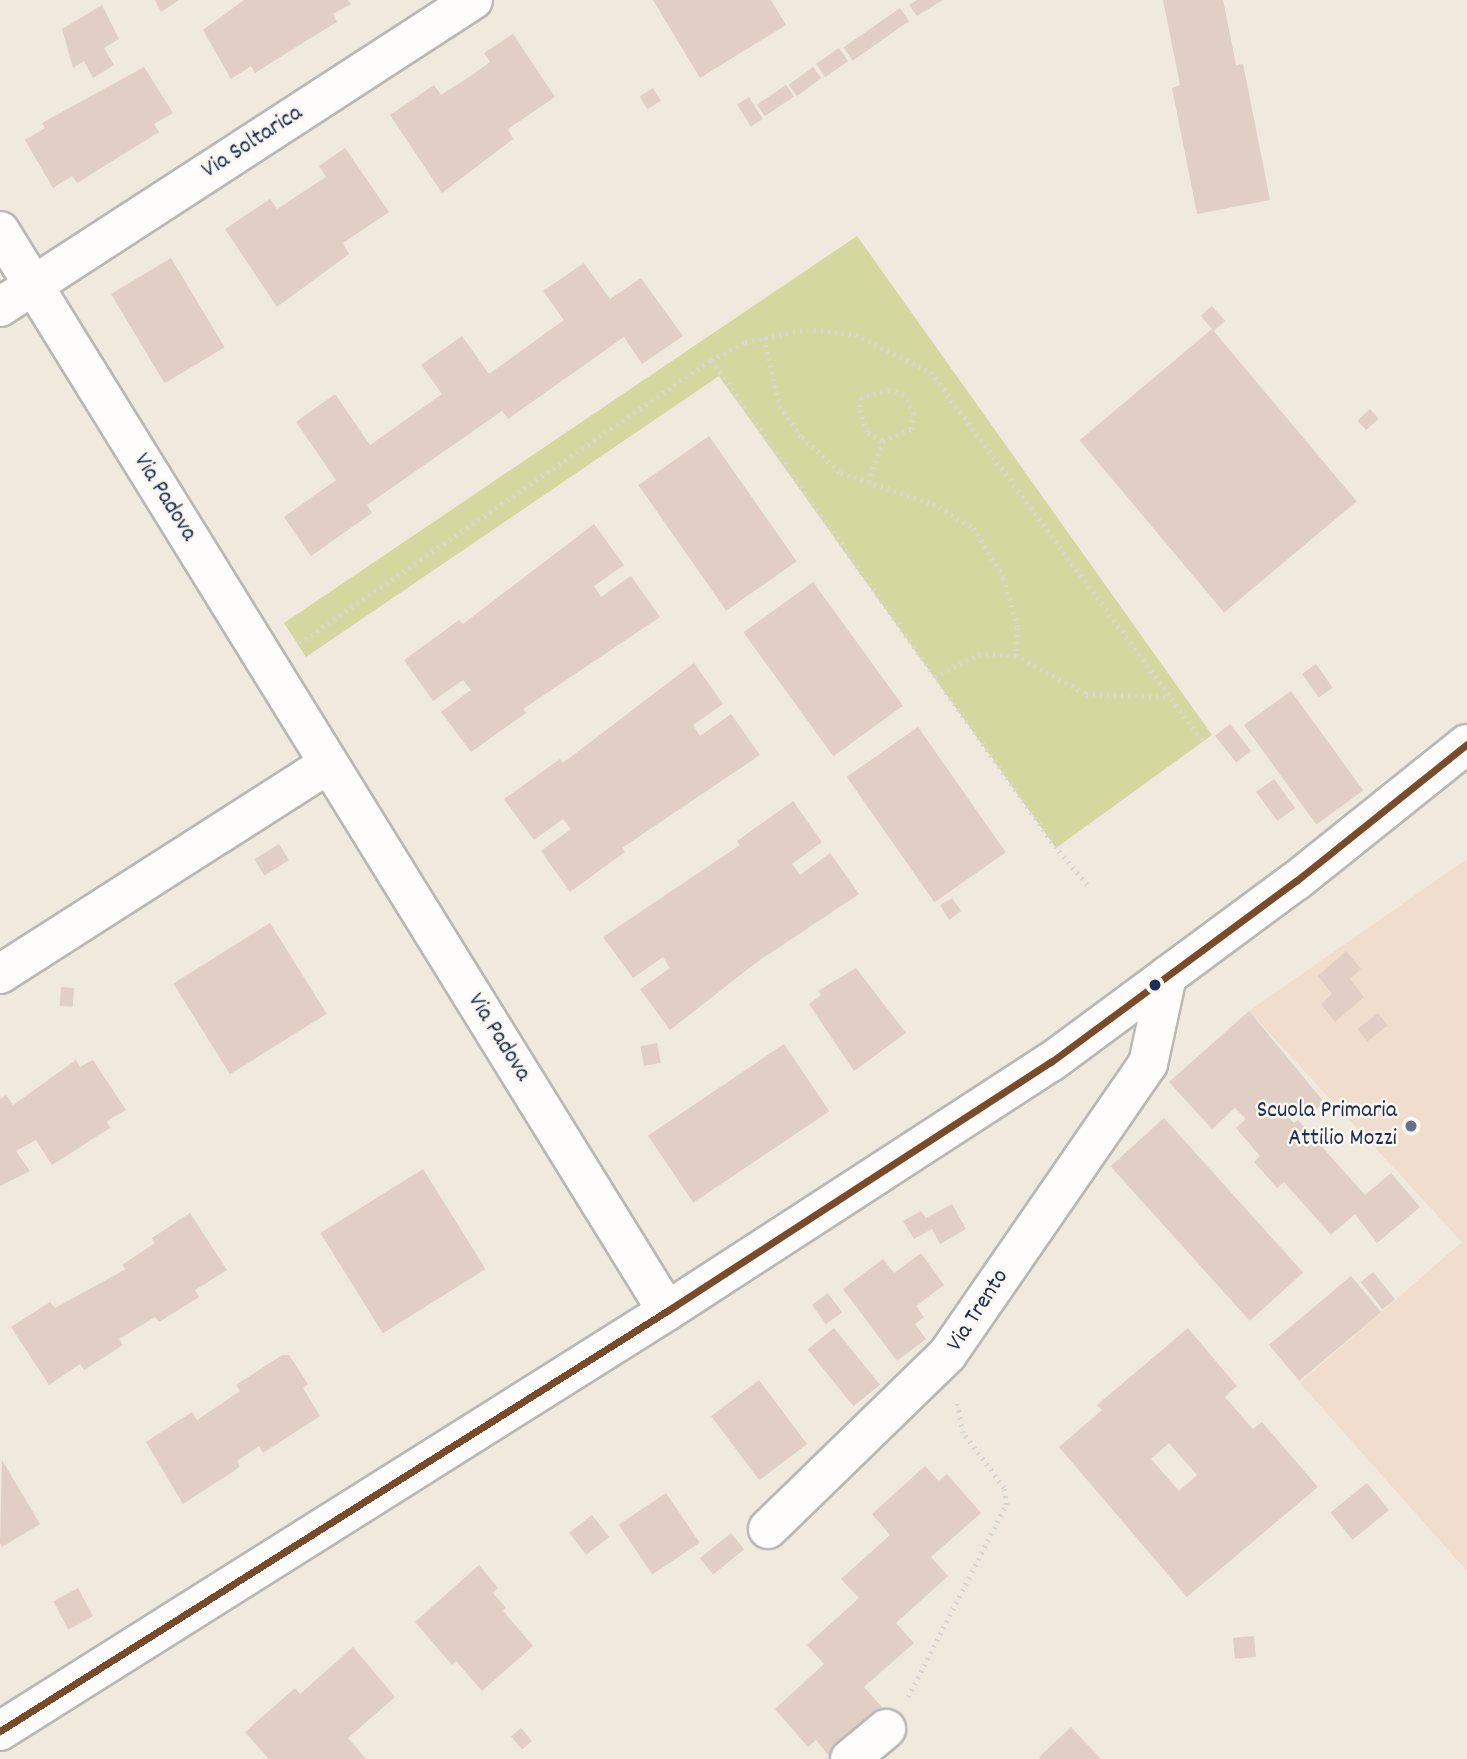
<!DOCTYPE html>
<html>
<head>
<meta charset="utf-8">
<style>
  body { margin:0 }
  #map { position:relative; width:1467px; height:1759px; overflow:hidden; background:#efe9de; font-family:Dekko,sans-serif }
  div>[style] { position:absolute }
  .built>* { inset:0; background:#f1ddcd }
  .green>* { inset:0; background:#d4d89f }
  .building>* { inset:0; background:#e1cfc6; transform-origin:0 0 }
  .path>* { height:4.5px; margin-top:-2.25px; transform-origin:0; background:repeating-linear-gradient(90deg,#d6d6d6 0 2px,transparent 0 7px) }
  .roads { filter:drop-shadow(2px 0 #bab8b5) drop-shadow(-2px 0 #bab8b5) drop-shadow(0 2px #bab8b5) drop-shadow(0 -2px #bab8b5) }
  .minor>* { height:38px; margin:-19px; padding:0 19px; transform-origin:19px; border-radius:19px; background:#fdfcfa }
  .bus-1>* { height:7px; margin:-3.5px; padding:0 3.5px; transform-origin:3.5px; border-radius:3.5px; background:#7a4b2a }
  .dots>* { width:19px; height:19px; translate:-50% -50%; box-sizing:border-box; border:4px solid #fbf7ec; border-radius:50% }
  span { translate:-50% -50%; white-space:nowrap; text-align:center; line-height:1.15; -webkit-text-stroke:5px #fbf7ec; paint-order:stroke }
  .street-label { font-size:24px; color:#1b2f5e }
  .poi-label { font-size:24px; color:#1b2f5e }
  .right { translate:-100% -50%; text-align:right }
</style>
</head>
<body>
<div id="map">
  <div class="built">
    <i style="clip-path:polygon(1467px 859px,1467px 1571px,1300px 1383px,1462px 1242px,1249px 1011px)"></i>
  </div>
  <div class="green">
    <i style="clip-path:polygon(857px 236px,1212px 735px,1056px 848px,719px 376px,306px 657px,284px 623px)"></i>
  </div>
  <div class="building">
    <i style="clip-path:polygon(155px 0,179px 0,161px 12px)"></i>
    <i style="clip-path:polygon(244px 0,348px 0,351px 4px,333px 14px,337px 22px,304px 42px,255px 73px,251px 66px,231px 79px,203px 30px)"></i>
    <i style="clip-path:polygon(653px 0,771px 0,786px 25px,700px 78px)"></i>
    <i style="clip-path:polygon(917px 0,943px 0,917px 16px,909px 5px)"></i>
    <i style="clip-path:polygon(1163px 0,1223px 0,1236px 65px,1243px 64px,1270px 200px,1197px 214px,1172px 88px,1180px 85px)"></i>
    <i style="clip-path:polygon(102px 5px,119px 39px,104px 48px,114px 65px,93px 78px,84px 61px,73px 68px,62px 29px)"></i>
    <i style="left:900px;top:8px;width:16px;height:69px;rotate:55deg"></i>
    <i style="clip-path:polygon(513px 34px,555px 97px,508px 129px,513px 139px,442px 193px,390px 115px,434px 85px,441px 95px,472px 75px,490px 62px,484px 53px)"></i>
    <i style="left:839px;top:48px;width:16px;height:28px;rotate:55deg"></i>
    <i style="clip-path:polygon(144px 67px,173px 113px,154px 124px,159px 132px,77px 183px,72px 176px,53px 188px,25px 140px,45px 128px,42px 123px)"></i>
    <i style="left:813px;top:67px;width:14px;height:30px;rotate:54deg"></i>
    <i style="left:786px;top:85px;width:14px;height:35px;rotate:56deg"></i>
    <i style="left:653px;top:88px;width:15px;height:16px;rotate:58deg"></i>
    <i style="left:749px;top:97px;width:26px;height:14px;rotate:58deg"></i>
    <i style="clip-path:polygon(345px 148px,389px 212px,343px 243px,349px 254px,277px 307px,225px 229px,270px 199px,277px 209px,309px 188px,326px 177px,319px 166px)"></i>
    <i style="left:171px;top:258px;width:104px;height:70px;rotate:59deg"></i>
    <i style="clip-path:polygon(584px 263px,610px 299px,641px 278px,683px 336px,642px 364px,624px 337px,508px 419px,502px 411px,367px 505px,372px 513px,311px 556px,284px 517px,336px 480px,296px 422px,335px 394px,370px 445px,442px 394px,421px 365px,462px 336px,489px 374px,564px 320px,543px 291px)"></i>
    <i style="left:1212px;top:306px;width:20px;height:15px;rotate:49deg"></i>
    <i style="left:1212px;top:329px;width:225px;height:173px;rotate:50deg"></i>
    <i style="left:1370px;top:409px;width:13px;height:17px;rotate:48deg"></i>
    <i style="left:709px;top:436px;width:153px;height:86px;rotate:55deg"></i>
    <i style="clip-path:polygon(594px 524px,624px 565px,594px 586px,601px 597px,631px 576px,660px 617px,523px 709px,526px 713px,471px 752px,441px 712px,471px 690px,463px 680px,433px 701px,404px 660px,459px 620px,463px 624px)"></i>
    <i style="left:813px;top:582px;width:153px;height:86px;rotate:54deg"></i>
    <i style="clip-path:polygon(694px 663px,723px 704px,693px 725px,700px 736px,731px 714px,760px 755px,622px 848px,625px 852px,570px 892px,541px 851px,571px 829px,563px 819px,534px 840px,504px 799px,560px 759px,563px 763px)"></i>
    <i style="left:1316px;top:664px;width:29px;height:17px;rotate:55deg"></i>
    <i style="left:1291px;top:691px;width:123px;height:58px;rotate:54deg"></i>
    <i style="left:1230px;top:724px;width:34px;height:19px;rotate:52deg"></i>
    <i style="left:918px;top:727px;width:153px;height:87px;rotate:55deg"></i>
    <i style="left:1274px;top:779px;width:36px;height:22px;rotate:54deg"></i>
    <i style="clip-path:polygon(793px 801px,822px 842px,792px 864px,800px 875px,830px 853px,859px 894px,757px 962px,670px 1030px,640px 989px,670px 968px,663px 957px,633px 978px,603px 937px,740px 845px,737px 841px)"></i>
    <i style="left:279px;top:844px;width:19px;height:29px;rotate:58deg"></i>
    <i style="clip-path:polygon(952px 898px,961px 911px,949px 920px,940px 905px)"></i>
    <i style="left:270px;top:923px;width:107px;height:114px;rotate:58deg"></i>
    <i style="clip-path:polygon(1346px 951px,1361px 969px,1350px 979px,1364px 997px,1335px 1022px,1321px 1004px,1332px 994px,1318px 976px)"></i>
    <i style="clip-path:polygon(856px 968px,906px 1033px,854px 1071px,809px 1004px,821px 995px,818px 991px)"></i>
    <i style="left:61px;top:987px;width:13px;height:19px;rotate:4deg"></i>
    <i style="clip-path:polygon(1249px 1011px,1324px 1102px,1309px 1115px,1301px 1106px,1288px 1117px,1294px 1123px,1298px 1120px,1365px 1195px,1391px 1173px,1420px 1207px,1377px 1243px,1355px 1214px,1331px 1235px,1284px 1182px,1277px 1188px,1254px 1162px,1260px 1156px,1236px 1128px,1246px 1119px,1235px 1108px,1212px 1129px,1169px 1082px)"></i>
    <i style="left:1378px;top:1013px;width:16px;height:26px;rotate:52deg"></i>
    <i style="left:657px;top:1043px;width:20px;height:17px;rotate:79deg"></i>
    <i style="left:784px;top:1044px;width:81px;height:164px;rotate:56deg"></i>
    <i style="clip-path:polygon(76px 1060px,80px 1067px,93px 1060px,126px 1110px,107px 1121px,110px 1128px,52px 1165px,36px 1140px,16px 1151px,30px 1171px,0 1186px,0 1099px,6px 1095px,13px 1105px)"></i>
    <i style="left:1164px;top:1118px;width:208px;height:72px;rotate:48deg"></i>
    <i style="left:423px;top:1169px;width:118px;height:121px;rotate:58deg"></i>
    <i style="clip-path:polygon(952px 1204px,966px 1229px,940px 1244px,932px 1229px,914px 1239px,903px 1221px,921px 1211px,926px 1218px)"></i>
    <i style="clip-path:polygon(190px 1213px,227px 1270px,195px 1290px,199px 1297px,159px 1322px,155px 1317px,119px 1339px,123px 1345px,84px 1370px,80px 1364px,49px 1385px,11px 1327px,50px 1302px,55px 1308px,126px 1269px,122px 1265px,155px 1243px,152px 1238px)"></i>
    <i style="clip-path:polygon(921px 1253px,944px 1285px,916px 1306px,924px 1317px,915px 1324px,926px 1339px,897px 1361px,843px 1289px,883px 1259px,894px 1273px)"></i>
    <i style="left:1373px;top:1272px;width:35px;height:16px;rotate:51deg"></i>
    <i style="left:1351px;top:1276px;width:47px;height:107px;rotate:50deg"></i>
    <i style="left:828px;top:1293px;width:24px;height:20px;rotate:54deg"></i>
    <i style="left:834px;top:1328px;width:73px;height:34px;rotate:51deg"></i>
    <i style="clip-path:polygon(evenodd,1188px 1328px,1237px 1386px,1225px 1397px,1253px 1429px,1262px 1422px,1318px 1487px,1187px 1597px,1059px 1447px,1102px 1410px,1097px 1405px,1188px 1328px,1169px 1443px,1197px 1475px,1179px 1491px,1151px 1459px,1169px 1443px)"></i>
    <i style="clip-path:polygon(282px 1355px,289px 1355px,308px 1384px,303px 1388px,320px 1416px,263px 1453px,259px 1446px,237px 1461px,240px 1467px,183px 1504px,146px 1442px,192px 1412px,197px 1420px,240px 1391px,236px 1385px)"></i>
    <i style="left:759px;top:1380px;width:80px;height:60px;rotate:53deg"></i>
    <i style="clip-path:polygon(2px 1460px,40px 1524px,2px 1547px,0 1543px)"></i>
    <i style="clip-path:polygon(925px 1466px,939px 1481px,947px 1474px,981px 1513px,931px 1557px,948px 1576px,896px 1623px,914px 1643px,864px 1687px,882px 1707px,829px 1756px,816px 1740px,808px 1747px,775px 1709px,824px 1664px,807px 1645px,859px 1598px,841px 1579px,890px 1535px,872px 1514px)"></i>
    <i style="left:1367px;top:1483px;width:35px;height:47px;rotate:51deg"></i>
    <i style="left:666px;top:1493px;width:60px;height:57px;rotate:56deg"></i>
    <i style="left:592px;top:1515px;width:28px;height:29px;rotate:52deg"></i>
    <i style="left:731px;top:1533px;width:21px;height:40px;rotate:51deg"></i>
    <i style="clip-path:polygon(479px 1565px,498px 1588px,493px 1593px,506px 1608px,503px 1611px,533px 1646px,482px 1691px,456px 1661px,452px 1665px,415px 1622px)"></i>
    <i style="left:78px;top:1588px;width:32px;height:28px;rotate:62deg"></i>
    <i style="left:1254px;top:1636px;width:21px;height:21px;rotate:85deg"></i>
    <i style="clip-path:polygon(353px 1647px,395px 1697px,348px 1738px,366px 1759px,269px 1759px,245px 1732px,295px 1688px,300px 1694px)"></i>
    <i style="clip-path:polygon(1071px 1727px,1101px 1759px,1041px 1759px,1039px 1757px)"></i>
    <i style="left:521px;top:1728px;width:17px;height:13px;rotate:50deg"></i>
  </div>
  <div class="path">
    <i style="left:764px;top:338px;width:70px;rotate:76.8deg"></i>
    <i style="left:780px;top:406px;width:38px;rotate:55deg"></i>
    <i style="left:802px;top:437px;width:53px;rotate:42.7deg"></i>
    <i style="left:841px;top:473px;width:97px;rotate:18.6deg"></i>
    <i style="left:933px;top:504px;width:48px;rotate:30.3deg"></i>
    <i style="left:974px;top:528px;width:58px;rotate:59deg"></i>
    <i style="left:1004px;top:578px;width:52px;rotate:74.4deg"></i>
    <i style="left:1018px;top:628px;width:27px;rotate:94deg"></i>
    <i style="left:868px;top:482px;width:44px;rotate:-69.9deg"></i>
    <i style="left:883px;top:441px;width:30px;rotate:-23deg"></i>
    <i style="left:911px;top:429px;width:15px;rotate:-79deg"></i>
    <i style="left:914px;top:414px;width:21px;rotate:-118deg"></i>
    <i style="left:904px;top:395px;width:16px;rotate:-162deg"></i>
    <i style="left:889px;top:390px;width:29px;rotate:164deg"></i>
    <i style="left:861px;top:398px;width:12px;rotate:95deg"></i>
    <i style="left:860px;top:410px;width:24px;rotate:71deg"></i>
    <i style="left:868px;top:433px;width:17px;rotate:28deg"></i>
    <i style="left:299px;top:643px;width:500px;rotate:-34.5deg"></i>
    <i style="left:935px;top:677px;width:50px;rotate:-27.6deg"></i>
    <i style="left:979px;top:654px;width:37px;rotate:2deg"></i>
    <i style="left:1016px;top:655px;width:80px;rotate:29.1deg"></i>
    <i style="left:1086px;top:694px;width:83px;rotate:2.1deg"></i>
    <i style="left:1087px;top:885px;width:48px;rotate:-130deg"></i>
    <i style="left:1056px;top:848px;width:598px;rotate:-125.26deg"></i>
    <i style="left:711px;top:360px;width:38px;rotate:-28deg"></i>
    <i style="left:745px;top:342px;width:63px;rotate:-11.8deg"></i>
    <i style="left:807px;top:329px;width:49px;rotate:7deg"></i>
    <i style="left:856px;top:335px;width:84px;rotate:26.3deg"></i>
    <i style="left:931px;top:372px;width:458px;rotate:53.6deg"></i>
    <i style="left:908px;top:1697px;width:216px;rotate:-63deg"></i>
    <i style="left:1006px;top:1505px;width:17px;rotate:-97deg"></i>
    <i style="left:1004px;top:1488px;width:69px;rotate:-126.7deg"></i>
    <i style="left:963px;top:1433px;width:33px;rotate:-102deg"></i>
  </div>
  <div class="roads">
    <div class="minor">
      <i style="left:0;top:231px;width:1269px;rotate:58.3deg"></i>
      <i style="left:0;top:307px;width:564px;rotate:-32.99deg"></i>
      <i style="left:0;top:974px;width:390px;rotate:-32.6deg"></i>
      <i style="left:768px;top:1529px;width:250px;rotate:-44.2deg"></i>
      <i style="left:947px;top:1355px;width:354px;rotate:-55.4deg"></i>
      <i style="left:1148px;top:1064px;width:90px;rotate:-77.8deg"></i>
      <i style="left:0;top:1731px;width:788px;rotate:-32.2deg"></i>
      <i style="left:667px;top:1311px;width:458px;rotate:-33deg"></i>
      <i style="left:1051px;top:1062px;width:305px;rotate:-36.5deg"></i>
      <i style="left:1296px;top:881px;width:219px;rotate:-38.7deg"></i>
      <i style="left:850px;top:1759px;width:47px;rotate:-39.8deg"></i>
    </div>
  </div>
  <div class="bus-1">
    <i style="left:0;top:1731px;width:788px;rotate:-32.2deg"></i>
    <i style="left:667px;top:1311px;width:458px;rotate:-33deg"></i>
    <i style="left:1051px;top:1062px;width:305px;rotate:-36.5deg"></i>
    <i style="left:1296px;top:881px;width:219px;rotate:-38.7deg"></i>
  </div>
  <div class="dots">
    <i style="left:1155px;top:985px;background:#1b2f5e"></i>
    <i style="left:1411px;top:1126px;background:#65708b"></i>
  </div>
  <div class="street-label">
    <span style="left:253px;top:143px;rotate:-33deg">Via Soltarica</span>
    <span style="left:164px;top:498px;rotate:58deg">Via Padova</span>
    <span style="left:498px;top:1038px;rotate:58deg">Via Padova</span>
    <span style="left:979px;top:1311px;rotate:-57deg">Via Trento</span>
  </div>
  <div class="poi-label">
    <span class="right" style="left:1397px;top:1126px">Scuola Primaria<br>Attilio Mozzi</span>
  </div>
</div>
</body>
</html>
